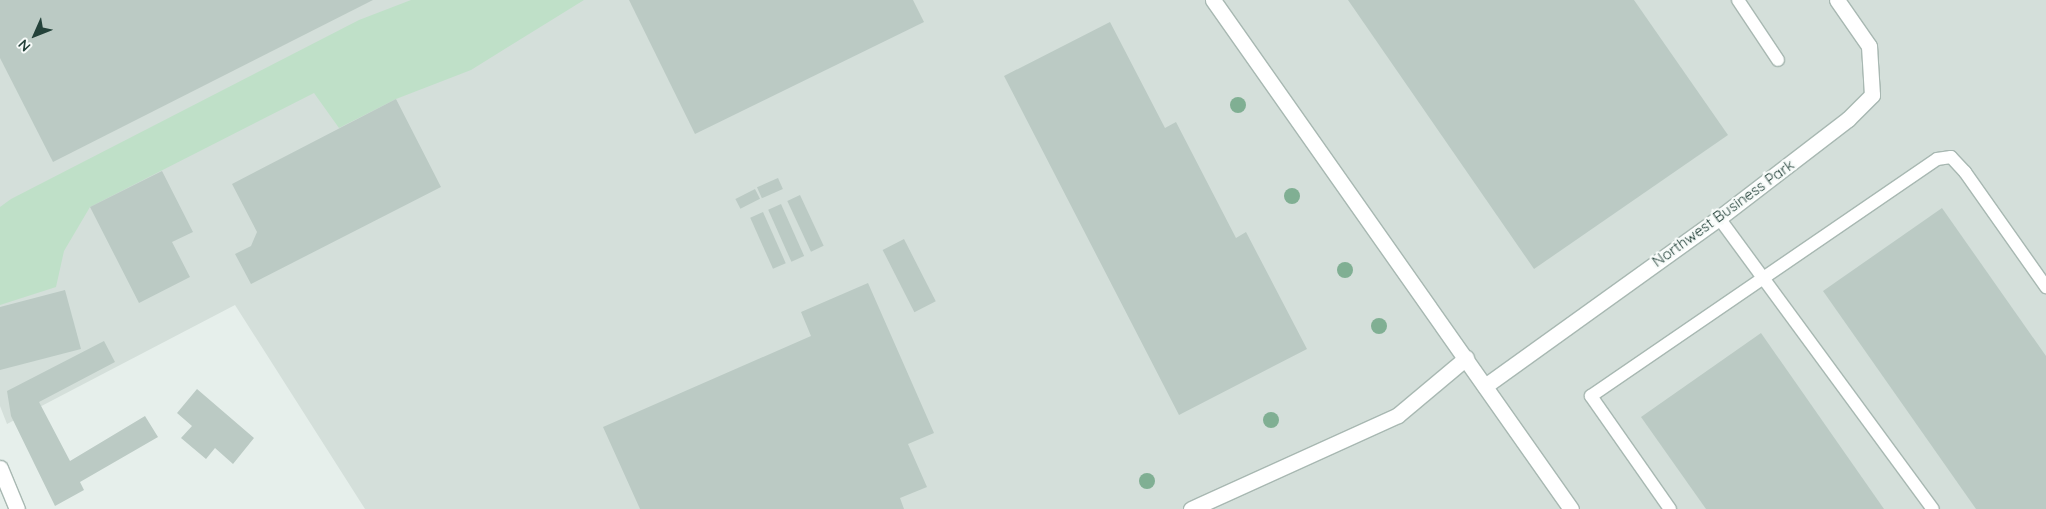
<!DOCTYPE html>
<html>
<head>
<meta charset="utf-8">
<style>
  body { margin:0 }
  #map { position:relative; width:2046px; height:509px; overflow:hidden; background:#e6efeb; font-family:Quicksand,sans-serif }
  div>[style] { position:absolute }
  .built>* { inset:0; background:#d4dfda }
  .green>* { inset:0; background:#bfe0c8 }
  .building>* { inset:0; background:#bbcac4; transform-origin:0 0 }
  .roads { filter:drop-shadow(1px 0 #a8b8b2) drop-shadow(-1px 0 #a8b8b2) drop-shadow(0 1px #a8b8b2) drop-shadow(0 -1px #a8b8b2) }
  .lane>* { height:12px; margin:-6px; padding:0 6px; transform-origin:6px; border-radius:6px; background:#fff }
  .street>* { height:15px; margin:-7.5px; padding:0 7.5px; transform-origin:7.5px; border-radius:7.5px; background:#fff }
  .trees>* { width:16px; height:16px; margin:-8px; border-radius:50%; background:#80af93 }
  span { translate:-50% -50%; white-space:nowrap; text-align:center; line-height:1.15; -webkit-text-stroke:4.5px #f7fbf9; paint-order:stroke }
  .street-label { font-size:15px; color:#24423a }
  .north { position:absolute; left:10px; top:10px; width:50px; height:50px; -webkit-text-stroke:4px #f7fbf9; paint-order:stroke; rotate:226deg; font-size:14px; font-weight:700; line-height:20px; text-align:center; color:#24423a }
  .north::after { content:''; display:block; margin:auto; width:18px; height:22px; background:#24423a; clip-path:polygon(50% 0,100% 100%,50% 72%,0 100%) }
</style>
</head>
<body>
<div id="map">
  <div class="built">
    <i style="clip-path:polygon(0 0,2046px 0,2046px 509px,365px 509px,235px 305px,7px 424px,0 406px)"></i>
  </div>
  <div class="green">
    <i style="clip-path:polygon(411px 0,584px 0,471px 70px,396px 99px,339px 128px,314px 93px,90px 207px,64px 251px,56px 287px,0 305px,0 207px,11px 199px,359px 20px)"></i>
  </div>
  <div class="building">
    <i style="clip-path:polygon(0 0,373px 0,53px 162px,0 58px)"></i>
    <i style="clip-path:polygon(629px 0,913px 0,924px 22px,695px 134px)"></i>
    <i style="clip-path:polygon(1348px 0,1634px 0,1728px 135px,1534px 269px)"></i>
    <i style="clip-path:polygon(1110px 22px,1165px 128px,1176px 122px,1236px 238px,1246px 232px,1307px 349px,1179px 415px,1004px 76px)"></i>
    <i style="clip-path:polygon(396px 99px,441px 187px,251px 284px,235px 254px,251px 246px,257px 232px,232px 184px)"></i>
    <i style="clip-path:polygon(162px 171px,193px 232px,172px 242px,190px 277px,139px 303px,90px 207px)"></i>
    <i style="left:778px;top:178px;width:12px;height:23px;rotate:66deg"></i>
    <i style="left:755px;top:189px;width:11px;height:22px;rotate:63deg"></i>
    <i style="left:800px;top:195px;width:56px;height:14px;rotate:65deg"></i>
    <i style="left:781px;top:204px;width:57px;height:14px;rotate:66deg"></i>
    <i style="clip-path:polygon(1942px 208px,2046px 356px,2046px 509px,1976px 509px,1823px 291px)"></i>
    <i style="left:763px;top:212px;width:56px;height:14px;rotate:66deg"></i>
    <i style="left:904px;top:239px;width:70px;height:24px;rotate:63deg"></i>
    <i style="clip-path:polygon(868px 283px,934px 433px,908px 444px,927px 487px,900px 498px,904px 509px,640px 509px,603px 427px,811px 336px,801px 312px)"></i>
    <i style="clip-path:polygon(65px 290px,81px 349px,0 370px,0 307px)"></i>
    <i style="clip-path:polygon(1761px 333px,1884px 509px,1706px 509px,1641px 417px)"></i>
    <i style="clip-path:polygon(104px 341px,115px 362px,39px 402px,70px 461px,145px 416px,158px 437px,80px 482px,84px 490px,55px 506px,11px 416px,7px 391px)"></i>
    <i style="clip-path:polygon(197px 389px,254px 438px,233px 464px,215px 448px,206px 459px,181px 438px,192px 426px,177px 413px)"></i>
  </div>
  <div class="roads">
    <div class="lane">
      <i style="left:1738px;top:0;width:72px;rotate:56.3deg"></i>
      <i style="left:1719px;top:218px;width:361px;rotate:53.7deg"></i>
      <i style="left:1670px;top:509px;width:138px;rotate:-125deg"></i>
      <i style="left:1591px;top:396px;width:419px;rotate:-34.4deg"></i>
      <i style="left:1937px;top:159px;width:14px;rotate:-8deg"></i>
      <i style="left:1951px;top:157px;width:21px;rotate:47deg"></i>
      <i style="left:1965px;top:172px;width:141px;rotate:54.8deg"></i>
    </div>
    <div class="street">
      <i style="left:1213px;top:0;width:622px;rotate:54.88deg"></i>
      <i style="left:1485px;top:386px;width:288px;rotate:-35.7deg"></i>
      <i style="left:1719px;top:218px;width:163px;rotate:-37.5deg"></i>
      <i style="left:1848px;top:119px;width:34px;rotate:-45deg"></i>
      <i style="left:1872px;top:95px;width:49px;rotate:-93.5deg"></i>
      <i style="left:1869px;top:46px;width:56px;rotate:-124.8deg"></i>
      <i style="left:0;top:468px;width:44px;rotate:67.5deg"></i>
      <i style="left:1191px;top:509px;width:227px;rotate:-24.4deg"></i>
      <i style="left:1398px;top:415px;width:89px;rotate:-40deg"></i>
    </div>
  </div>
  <div class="trees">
    <i style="left:1238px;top:105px"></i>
    <i style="left:1292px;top:196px"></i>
    <i style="left:1345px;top:270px"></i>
    <i style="left:1379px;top:326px"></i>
    <i style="left:1271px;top:420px"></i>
    <i style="left:1147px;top:481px"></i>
  </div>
  <div class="street-label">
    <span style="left:1723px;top:213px;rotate:-36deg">Northwest Business Park</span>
  </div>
  <div class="north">N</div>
</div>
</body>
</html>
